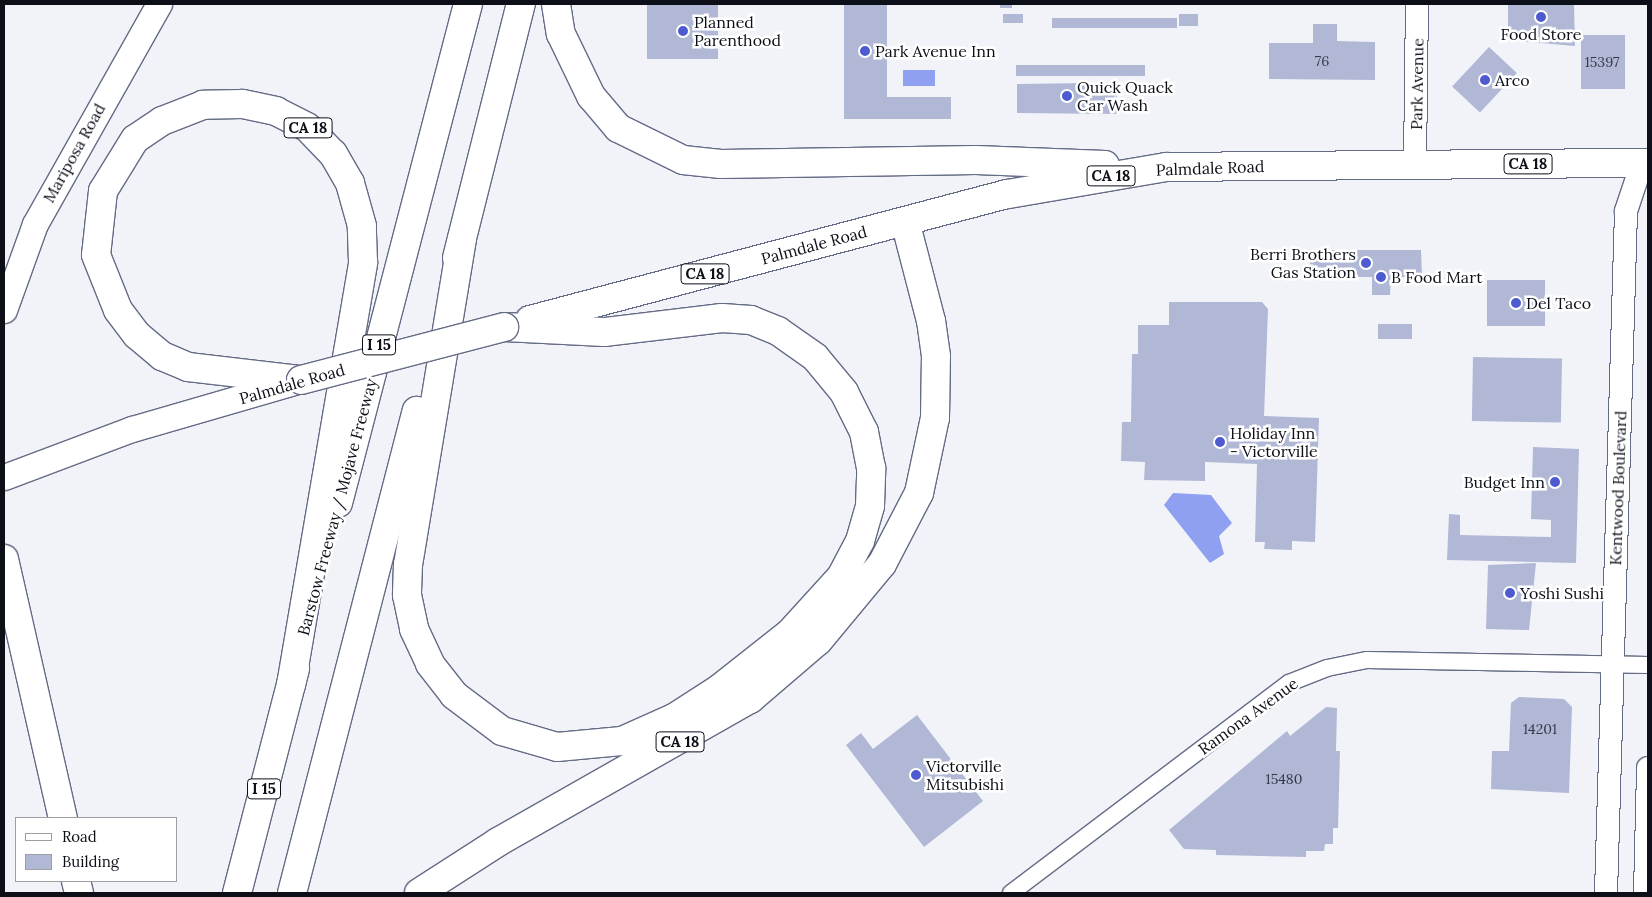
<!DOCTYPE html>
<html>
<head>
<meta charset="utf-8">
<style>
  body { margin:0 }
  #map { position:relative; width:1652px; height:897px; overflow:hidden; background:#f1f3f9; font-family:Lora,serif }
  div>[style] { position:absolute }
  .water>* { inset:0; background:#8ea0ef; transform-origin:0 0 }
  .building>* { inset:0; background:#b0b8d5; transform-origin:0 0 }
  .roads { filter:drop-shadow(1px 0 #646b85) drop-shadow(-1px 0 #646b85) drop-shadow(0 1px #646b85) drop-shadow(0 -1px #646b85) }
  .street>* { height:16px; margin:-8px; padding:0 8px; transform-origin:8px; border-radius:8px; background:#fff }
  .secondary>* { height:22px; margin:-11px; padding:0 11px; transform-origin:11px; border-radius:11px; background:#fff }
  .primary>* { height:25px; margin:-12.5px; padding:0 12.5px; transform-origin:12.5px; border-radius:12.5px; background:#fff }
  .highway>* { height:28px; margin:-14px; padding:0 14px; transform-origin:14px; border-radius:14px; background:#fff }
  .bridges { filter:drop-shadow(1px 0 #646b85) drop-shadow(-1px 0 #646b85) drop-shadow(0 1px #646b85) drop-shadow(0 -1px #646b85) }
  .highway-bridge>* { height:28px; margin:-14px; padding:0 14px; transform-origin:14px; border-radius:14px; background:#fff }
  .dots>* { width:14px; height:14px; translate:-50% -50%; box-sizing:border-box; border:2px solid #fff; border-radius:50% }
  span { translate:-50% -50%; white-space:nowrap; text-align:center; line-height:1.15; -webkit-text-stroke:5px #fff; paint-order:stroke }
  .number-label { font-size:14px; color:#353847 }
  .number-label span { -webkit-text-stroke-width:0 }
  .shield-label span { padding:1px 4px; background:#fff; border:1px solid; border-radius:4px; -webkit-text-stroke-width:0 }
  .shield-label { font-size:15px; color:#0c0e18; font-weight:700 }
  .poi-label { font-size:16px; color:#0c0e18 }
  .left { translate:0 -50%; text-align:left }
  .right { translate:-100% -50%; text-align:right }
  .street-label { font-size:16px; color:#0c0e18 }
  .frame { position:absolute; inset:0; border:5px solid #0c0e18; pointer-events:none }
  .legend { position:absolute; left:15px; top:817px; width:162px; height:65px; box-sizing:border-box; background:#fff; border:1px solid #9e9fa3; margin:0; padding:6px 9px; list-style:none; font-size:15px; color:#0c0e18 }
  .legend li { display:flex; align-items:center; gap:10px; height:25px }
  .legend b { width:25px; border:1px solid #9e9fa3 }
</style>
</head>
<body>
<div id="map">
  <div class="water">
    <i style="left:935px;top:70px;width:16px;height:32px;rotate:90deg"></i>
    <i style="clip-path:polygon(1173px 493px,1211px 495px,1232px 523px,1219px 536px,1224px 554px,1210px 563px,1164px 505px)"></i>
  </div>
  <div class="building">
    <i style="left:647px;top:4px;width:71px;height:55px"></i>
    <i style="clip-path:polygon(844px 4px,887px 4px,887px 97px,951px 97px,951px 119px,844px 119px)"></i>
    <i style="left:1000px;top:4px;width:12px;height:4px"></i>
    <i style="clip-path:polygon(1508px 4px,1574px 4px,1575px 46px,1519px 41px,1508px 30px)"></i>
    <i style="left:1003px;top:14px;width:20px;height:9px"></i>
    <i style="left:1179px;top:14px;width:19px;height:12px"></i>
    <i style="left:1052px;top:18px;width:125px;height:10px"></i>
    <i style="clip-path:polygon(1313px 24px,1337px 24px,1337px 41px,1375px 42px,1375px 80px,1269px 79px,1269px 43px,1313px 43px)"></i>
    <i style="left:1581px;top:35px;width:44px;height:54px"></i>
    <i style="left:1489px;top:47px;width:38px;height:54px;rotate:43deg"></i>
    <i style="left:1016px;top:65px;width:129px;height:11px"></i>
    <i style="clip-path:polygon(1088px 83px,1089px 92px,1117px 91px,1117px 114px,1017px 113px,1017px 84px)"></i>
    <i style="clip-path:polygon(1310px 250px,1421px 250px,1422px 277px,1391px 277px,1390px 295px,1372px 295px,1372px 277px,1310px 277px)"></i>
    <i style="left:1487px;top:280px;width:58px;height:46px"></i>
    <i style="clip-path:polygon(1169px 302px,1262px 302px,1268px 309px,1264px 416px,1319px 418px,1315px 542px,1292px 541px,1292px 550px,1264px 549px,1265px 542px,1255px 542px,1257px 464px,1205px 462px,1205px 481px,1144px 480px,1145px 462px,1121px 461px,1122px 422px,1131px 422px,1132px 354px,1138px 354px,1138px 325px,1169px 325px)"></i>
    <i style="left:1378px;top:324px;width:34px;height:15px"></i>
    <i style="left:1473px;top:357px;width:89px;height:64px;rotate:1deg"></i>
    <i style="clip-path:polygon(1533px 447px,1579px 449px,1576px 563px,1447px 560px,1449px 514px,1460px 515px,1460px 535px,1551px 537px,1551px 520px,1531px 519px)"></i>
    <i style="clip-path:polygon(1536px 563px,1529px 630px,1486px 629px,1488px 565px)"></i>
    <i style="clip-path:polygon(1519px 697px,1564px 699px,1572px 707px,1569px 793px,1491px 789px,1492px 751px,1509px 751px,1511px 703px)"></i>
    <i style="clip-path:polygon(1326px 707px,1337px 708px,1336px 751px,1340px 751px,1338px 828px,1333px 828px,1333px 844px,1325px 844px,1324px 851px,1306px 851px,1306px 857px,1216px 855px,1216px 850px,1184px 849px,1169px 830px,1287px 731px,1290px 736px)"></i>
    <i style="clip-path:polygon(917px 715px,983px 801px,924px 847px,846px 745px,861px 733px,873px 749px)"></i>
  </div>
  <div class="roads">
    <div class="street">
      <i style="left:1011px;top:893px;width:348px;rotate:-37.1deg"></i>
      <i style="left:1289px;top:683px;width:41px;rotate:-21.5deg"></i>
      <i style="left:1327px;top:668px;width:41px;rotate:-11.3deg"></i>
      <i style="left:1367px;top:660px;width:281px;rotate:1deg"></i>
    </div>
    <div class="secondary">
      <i style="left:1415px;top:164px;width:160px;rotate:-89.3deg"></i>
      <i style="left:1606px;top:893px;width:682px;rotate:-88.32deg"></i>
      <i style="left:1626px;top:211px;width:51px;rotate:-71.6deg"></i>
      <i style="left:1645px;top:893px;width:125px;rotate:-88.6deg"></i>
    </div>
    <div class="primary">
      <i style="left:4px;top:310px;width:91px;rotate:-70.2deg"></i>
      <i style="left:35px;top:224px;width:253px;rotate:-60.6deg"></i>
      <i style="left:4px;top:477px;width:137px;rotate:-20.6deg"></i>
      <i style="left:132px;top:429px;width:176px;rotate:-16.2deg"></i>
    </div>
    <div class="highway">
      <i style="left:556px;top:4px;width:30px;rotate:81deg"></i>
      <i style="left:561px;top:34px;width:69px;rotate:64.2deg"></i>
      <i style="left:591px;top:96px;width:42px;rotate:49.8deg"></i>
      <i style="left:618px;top:128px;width:72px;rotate:26.2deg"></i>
      <i style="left:683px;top:160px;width:38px;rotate:6deg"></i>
      <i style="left:721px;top:164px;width:255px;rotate:-0.9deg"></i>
      <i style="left:976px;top:160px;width:129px;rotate:2.2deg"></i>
      <i style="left:462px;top:239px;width:329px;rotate:99.4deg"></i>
      <i style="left:408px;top:564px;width:31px;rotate:92deg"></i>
      <i style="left:407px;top:595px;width:35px;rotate:78deg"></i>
      <i style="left:414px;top:629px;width:38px;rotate:65deg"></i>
      <i style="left:430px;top:664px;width:39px;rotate:52deg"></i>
      <i style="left:454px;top:695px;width:60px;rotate:36.9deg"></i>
      <i style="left:502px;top:731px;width:57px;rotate:16.2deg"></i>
      <i style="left:557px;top:747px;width:65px;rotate:-5.3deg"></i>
      <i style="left:622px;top:741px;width:57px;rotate:-23.9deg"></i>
      <i style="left:674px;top:718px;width:54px;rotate:-32.8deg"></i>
      <i style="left:719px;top:689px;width:90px;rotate:-38.3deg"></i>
      <i style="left:790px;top:633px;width:76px;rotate:-47.7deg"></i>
      <i style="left:841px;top:577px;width:41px;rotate:-62.2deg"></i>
      <i style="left:860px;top:541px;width:36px;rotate:-74deg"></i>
      <i style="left:870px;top:506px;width:38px;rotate:-88deg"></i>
      <i style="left:871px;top:468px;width:37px;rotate:-101deg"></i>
      <i style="left:864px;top:432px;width:45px;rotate:-116.6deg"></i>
      <i style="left:844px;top:392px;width:45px;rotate:-129.6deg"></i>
      <i style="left:815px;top:357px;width:45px;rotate:-144.9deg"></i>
      <i style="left:778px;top:331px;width:29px;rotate:-158deg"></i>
      <i style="left:751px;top:320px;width:29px;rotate:-176deg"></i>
      <i style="left:722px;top:318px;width:119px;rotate:173.2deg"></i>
      <i style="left:604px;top:332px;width:100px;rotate:-177.1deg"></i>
      <i style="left:457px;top:258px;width:262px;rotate:-75.9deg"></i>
      <i style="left:530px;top:320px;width:494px;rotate:-14.8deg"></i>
      <i style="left:1008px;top:194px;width:160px;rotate:-9.7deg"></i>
      <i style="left:1166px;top:167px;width:482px;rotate:-0.5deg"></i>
      <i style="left:338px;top:503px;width:516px;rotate:-75.4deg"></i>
      <i style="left:4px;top:559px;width:266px;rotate:77.2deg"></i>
      <i style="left:291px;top:685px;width:429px;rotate:-80.3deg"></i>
      <i style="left:363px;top:262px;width:36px;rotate:-92deg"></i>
      <i style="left:362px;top:226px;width:45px;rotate:-105.6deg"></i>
      <i style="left:350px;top:183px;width:34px;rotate:-120deg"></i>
      <i style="left:333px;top:154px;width:37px;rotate:-134deg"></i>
      <i style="left:307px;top:127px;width:35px;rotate:-153deg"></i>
      <i style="left:276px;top:111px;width:35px;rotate:-168deg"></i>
      <i style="left:242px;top:104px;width:39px;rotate:179deg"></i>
      <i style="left:203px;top:105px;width:44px;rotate:158.7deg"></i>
      <i style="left:162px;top:121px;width:32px;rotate:146deg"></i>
      <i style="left:135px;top:139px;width:61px;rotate:121.6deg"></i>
      <i style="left:103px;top:191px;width:64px;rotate:96.2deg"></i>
      <i style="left:96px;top:255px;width:59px;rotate:68.2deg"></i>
      <i style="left:118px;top:310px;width:31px;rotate:53deg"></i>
      <i style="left:137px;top:335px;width:33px;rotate:40deg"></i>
      <i style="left:162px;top:356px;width:28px;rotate:23deg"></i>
      <i style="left:188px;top:367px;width:114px;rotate:6.6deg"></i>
      <i style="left:76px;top:881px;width:12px;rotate:76deg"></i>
      <i style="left:237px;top:893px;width:232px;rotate:-75.5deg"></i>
      <i style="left:292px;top:893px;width:498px;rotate:-75.5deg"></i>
      <i style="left:419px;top:893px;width:94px;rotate:-32.8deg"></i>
      <i style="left:498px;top:842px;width:290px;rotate:-29.6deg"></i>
      <i style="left:750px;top:699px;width:89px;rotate:-40.5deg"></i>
      <i style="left:818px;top:641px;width:100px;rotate:-50.3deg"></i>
      <i style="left:882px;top:564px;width:80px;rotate:-62.5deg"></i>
      <i style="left:919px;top:493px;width:77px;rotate:-78deg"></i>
      <i style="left:935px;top:418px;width:62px;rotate:-89.1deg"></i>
      <i style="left:936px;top:356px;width:35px;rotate:-98deg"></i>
      <i style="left:931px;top:321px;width:103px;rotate:-104.6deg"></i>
    </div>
  </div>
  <div class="bridges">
    <div class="highway-bridge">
      <i style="left:301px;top:380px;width:210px;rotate:-14.6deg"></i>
    </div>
  </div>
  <div class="dots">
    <i style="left:1541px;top:17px;background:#4d5ad0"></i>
    <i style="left:683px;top:31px;background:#4d5ad0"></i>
    <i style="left:865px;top:51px;background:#4d5ad0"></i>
    <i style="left:1485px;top:80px;background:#4d5ad0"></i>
    <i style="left:1067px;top:96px;background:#4d5ad0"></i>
    <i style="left:1366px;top:263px;background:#4d5ad0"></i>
    <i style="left:1381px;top:277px;background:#4d5ad0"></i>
    <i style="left:1516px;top:303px;background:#4d5ad0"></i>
    <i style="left:1220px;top:442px;background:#4d5ad0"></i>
    <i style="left:1555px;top:482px;background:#4d5ad0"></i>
    <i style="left:1510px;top:593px;background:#4d5ad0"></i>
    <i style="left:916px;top:775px;background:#4d5ad0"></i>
  </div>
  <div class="number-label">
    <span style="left:1322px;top:61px">76</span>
    <span style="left:1602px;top:62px">15397</span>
    <span style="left:1540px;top:729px">14201</span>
    <span style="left:1284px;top:779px">15480</span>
  </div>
  <div class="shield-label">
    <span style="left:308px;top:128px">CA 18</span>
    <span style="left:1528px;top:164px">CA 18</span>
    <span style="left:1111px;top:176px">CA 18</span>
    <span style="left:705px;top:274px">CA 18</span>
    <span style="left:379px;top:345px">I 15</span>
    <span style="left:680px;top:742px">CA 18</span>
    <span style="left:264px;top:789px">I 15</span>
  </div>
  <div class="poi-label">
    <span class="left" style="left:694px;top:31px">Planned<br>Parenthood</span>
    <span style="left:1541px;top:34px">Food Store</span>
    <span class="left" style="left:875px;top:51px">Park Avenue Inn</span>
    <span class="left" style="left:1495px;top:80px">Arco</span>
    <span class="left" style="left:1077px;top:96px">Quick Quack<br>Car Wash</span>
    <span class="right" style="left:1356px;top:263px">Berri Brothers<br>Gas Station</span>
    <span class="left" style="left:1391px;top:277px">B Food Mart</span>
    <span class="left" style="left:1526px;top:303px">Del Taco</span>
    <span class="left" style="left:1230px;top:442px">Holiday Inn<br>- Victorville</span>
    <span class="right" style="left:1545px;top:482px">Budget Inn</span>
    <span class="left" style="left:1520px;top:593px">Yoshi Sushi</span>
    <span class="left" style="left:926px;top:775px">Victorville<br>Mitsubishi</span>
  </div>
  <div class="street-label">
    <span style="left:1417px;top:84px;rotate:-89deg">Park Avenue</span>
    <span style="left:74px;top:153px;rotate:-61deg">Mariposa Road</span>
    <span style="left:1210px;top:168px;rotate:-2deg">Palmdale Road</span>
    <span style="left:814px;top:245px;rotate:-15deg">Palmdale Road</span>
    <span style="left:292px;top:384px;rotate:-16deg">Palmdale Road</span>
    <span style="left:1618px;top:488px;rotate:-88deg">Kentwood Boulevard</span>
    <span style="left:337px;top:507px;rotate:-75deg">Barstow Freeway / Mojave Freeway</span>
    <span style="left:1248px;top:716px;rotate:-36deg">Ramona Avenue</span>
  </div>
  <div class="frame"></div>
  <ul class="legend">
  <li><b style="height:6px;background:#fff"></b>Road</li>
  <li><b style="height:14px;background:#b0b8d5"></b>Building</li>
  </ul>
</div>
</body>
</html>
